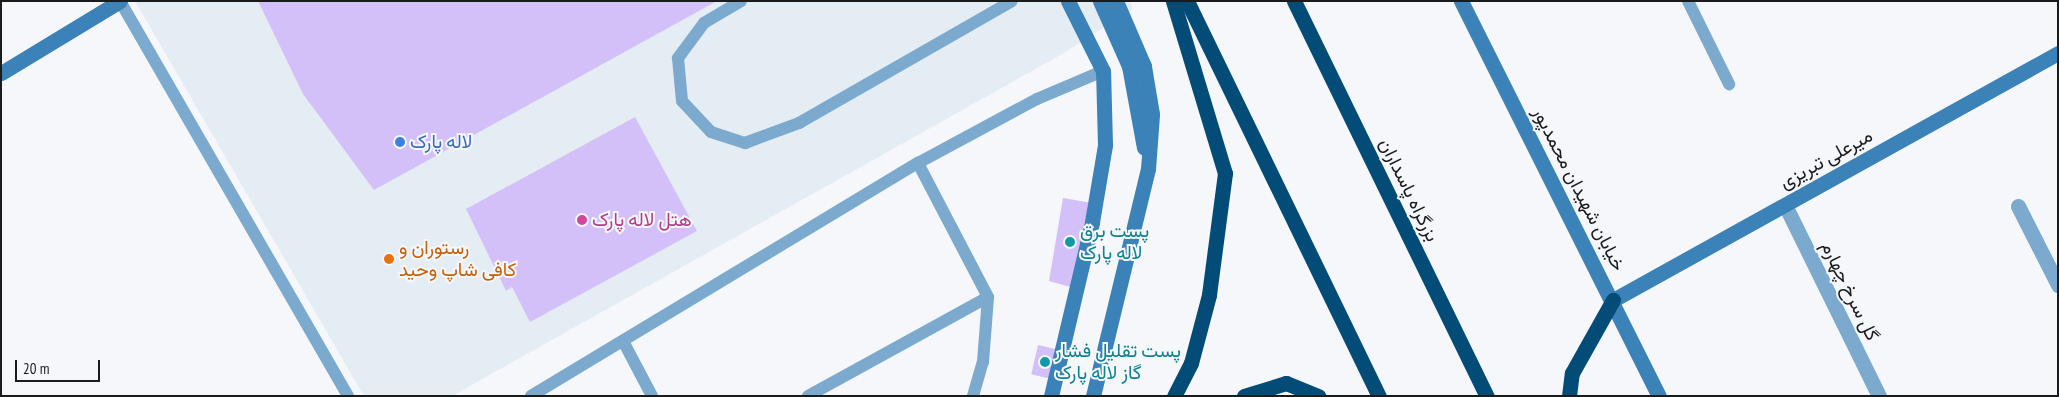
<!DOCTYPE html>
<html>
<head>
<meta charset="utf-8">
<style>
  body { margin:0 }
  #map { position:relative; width:2059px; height:397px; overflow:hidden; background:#f5f7fa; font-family:"PT Sans Narrow",Vazirmatn,sans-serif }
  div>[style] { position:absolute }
  .built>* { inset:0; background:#e4ecf4 }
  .building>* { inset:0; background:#d4c0f9; transform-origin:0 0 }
  .lane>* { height:12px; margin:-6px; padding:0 6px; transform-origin:6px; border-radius:6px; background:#7ca9ce }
  .street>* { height:15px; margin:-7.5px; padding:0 7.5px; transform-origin:7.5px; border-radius:7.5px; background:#7ca9ce }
  .secondary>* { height:15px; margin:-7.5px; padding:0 7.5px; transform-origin:7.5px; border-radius:7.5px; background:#3a82b8 }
  .highway>* { height:15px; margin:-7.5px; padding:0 7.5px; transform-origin:7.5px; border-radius:7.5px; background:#044c78 }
  .dots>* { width:14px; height:14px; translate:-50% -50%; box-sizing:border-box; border:2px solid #f5f7fa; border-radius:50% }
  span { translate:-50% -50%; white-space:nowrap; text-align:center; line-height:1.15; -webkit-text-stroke:4px #f5f7fa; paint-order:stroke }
  .shop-label { font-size:19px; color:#366cbe }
  .left { translate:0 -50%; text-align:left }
  .street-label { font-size:19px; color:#1a1b1c }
  .hotel-label { font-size:19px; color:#b23c85 }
  .culture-label { font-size:19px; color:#0d838f }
  .food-label { font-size:19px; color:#c56008 }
  .frame { position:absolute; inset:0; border:2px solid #1a1b1c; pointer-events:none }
  .scale { position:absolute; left:15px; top:360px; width:85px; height:22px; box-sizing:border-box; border:2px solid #1a1b1c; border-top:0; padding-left:6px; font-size:15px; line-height:18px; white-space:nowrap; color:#1a1b1c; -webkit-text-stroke:4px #f5f7fa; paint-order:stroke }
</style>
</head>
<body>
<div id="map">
  <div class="built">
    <i style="clip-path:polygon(135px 1px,1130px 1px,1133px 9px,1062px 54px,452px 396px,364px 396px)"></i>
  </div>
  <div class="building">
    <i style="clip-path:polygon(258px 1px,717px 1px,374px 190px,303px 94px)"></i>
    <i style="clip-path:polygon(635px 117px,697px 231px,530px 322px,512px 287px,506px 291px,466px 209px)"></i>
    <i style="clip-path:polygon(1063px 198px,1092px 203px,1074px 288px,1049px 281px)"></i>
    <i style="left:1038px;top:345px;width:22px;height:30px;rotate:13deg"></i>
  </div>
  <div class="lane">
    <i style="left:120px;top:1px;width:456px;rotate:60deg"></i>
    <i style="left:741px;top:1px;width:43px;rotate:149.3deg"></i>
    <i style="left:704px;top:23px;width:44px;rotate:126.6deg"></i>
    <i style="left:678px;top:58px;width:43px;rotate:84.7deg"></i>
    <i style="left:682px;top:101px;width:42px;rotate:46.9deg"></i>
    <i style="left:711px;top:132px;width:36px;rotate:18deg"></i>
    <i style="left:745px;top:143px;width:58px;rotate:-20.3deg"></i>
    <i style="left:799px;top:123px;width:245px;rotate:-29.8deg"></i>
    <i style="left:1688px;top:1px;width:93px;rotate:63.7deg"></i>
    <i style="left:623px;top:341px;width:62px;rotate:62.2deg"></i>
    <i style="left:531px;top:396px;width:452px;rotate:-31.1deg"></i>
    <i style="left:918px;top:163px;width:135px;rotate:-28.3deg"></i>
    <i style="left:1037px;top:99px;width:72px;rotate:-23deg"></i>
    <i style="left:808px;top:396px;width:205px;rotate:-28.8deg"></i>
    <i style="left:988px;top:297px;width:151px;rotate:-117.6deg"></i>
    <i style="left:973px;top:396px;width:35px;rotate:-74deg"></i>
    <i style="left:983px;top:362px;width:65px;rotate:-85.6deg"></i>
  </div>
  <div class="street">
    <i style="left:1785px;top:205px;width:213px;rotate:63.8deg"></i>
    <i style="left:2018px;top:206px;width:89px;rotate:63.1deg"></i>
  </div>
  <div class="secondary">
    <i style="left:1100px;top:1px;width:71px;rotate:66deg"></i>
    <i style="left:1129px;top:66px;width:83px;rotate:79.6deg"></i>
    <i style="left:1461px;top:1px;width:442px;rotate:63.4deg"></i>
    <i style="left:1px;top:73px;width:139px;rotate:-31.2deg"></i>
    <i style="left:1613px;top:300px;width:509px;rotate:-29.03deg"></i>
    <i style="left:1051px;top:396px;width:179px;rotate:-76.7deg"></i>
    <i style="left:1092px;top:222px;width:78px;rotate:-80.4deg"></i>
    <i style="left:1105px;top:145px;width:74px;rotate:-91.5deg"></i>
    <i style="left:1103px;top:71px;width:78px;rotate:-116.6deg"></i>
    <i style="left:1093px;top:396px;width:234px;rotate:-76.4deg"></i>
    <i style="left:1148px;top:169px;width:55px;rotate:-85.8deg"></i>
    <i style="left:1152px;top:114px;width:49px;rotate:-99.5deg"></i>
    <i style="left:1144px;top:66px;width:71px;rotate:-113.3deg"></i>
  </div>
  <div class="highway">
    <i style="left:1173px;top:1px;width:180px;rotate:73.2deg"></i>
    <i style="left:1225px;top:173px;width:123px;rotate:97.5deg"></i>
    <i style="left:1209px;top:295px;width:70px;rotate:104.8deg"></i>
    <i style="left:1191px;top:363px;width:37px;rotate:117deg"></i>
    <i style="left:1187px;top:1px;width:439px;rotate:64.1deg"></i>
    <i style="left:1294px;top:1px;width:440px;rotate:64deg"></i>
    <i style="left:1244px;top:396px;width:44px;rotate:-17.2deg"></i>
    <i style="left:1286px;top:383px;width:35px;rotate:22deg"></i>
    <i style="left:1569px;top:396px;width:23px;rotate:-83deg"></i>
    <i style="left:1572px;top:373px;width:84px;rotate:-60.7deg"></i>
  </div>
  <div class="dots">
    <i style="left:400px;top:142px;background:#3f7fe0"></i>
    <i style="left:582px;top:220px;background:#d1479c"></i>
    <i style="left:1070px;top:242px;background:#0f9aa8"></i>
    <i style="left:389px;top:259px;background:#e8710a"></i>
    <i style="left:1045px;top:362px;background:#0f9aa8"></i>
  </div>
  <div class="shop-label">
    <span class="left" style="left:410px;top:142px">لاله پارک</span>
  </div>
  <div class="street-label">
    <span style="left:1826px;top:159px;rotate:-29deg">میرعلی تبریزی</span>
    <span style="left:1579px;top:189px;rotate:63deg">خیابان شهیدان محمدپور</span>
    <span style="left:1409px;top:190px;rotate:64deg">بزرگراه پاسداران</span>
    <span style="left:1850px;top:291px;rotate:64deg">گل سرخ چهارم</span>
  </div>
  <div class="hotel-label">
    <span class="left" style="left:592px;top:220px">هتل لاله پارک</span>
  </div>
  <div class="culture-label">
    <span class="left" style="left:1080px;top:242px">پست برق<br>لاله پارک</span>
    <span class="left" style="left:1055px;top:362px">پست تقلیل فشار<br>گاز لاله پارک</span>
  </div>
  <div class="food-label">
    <span class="left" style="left:399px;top:259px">رستوران و<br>کافی شاپ وحید</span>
  </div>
  <div class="frame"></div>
  <div class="scale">20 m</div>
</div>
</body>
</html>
